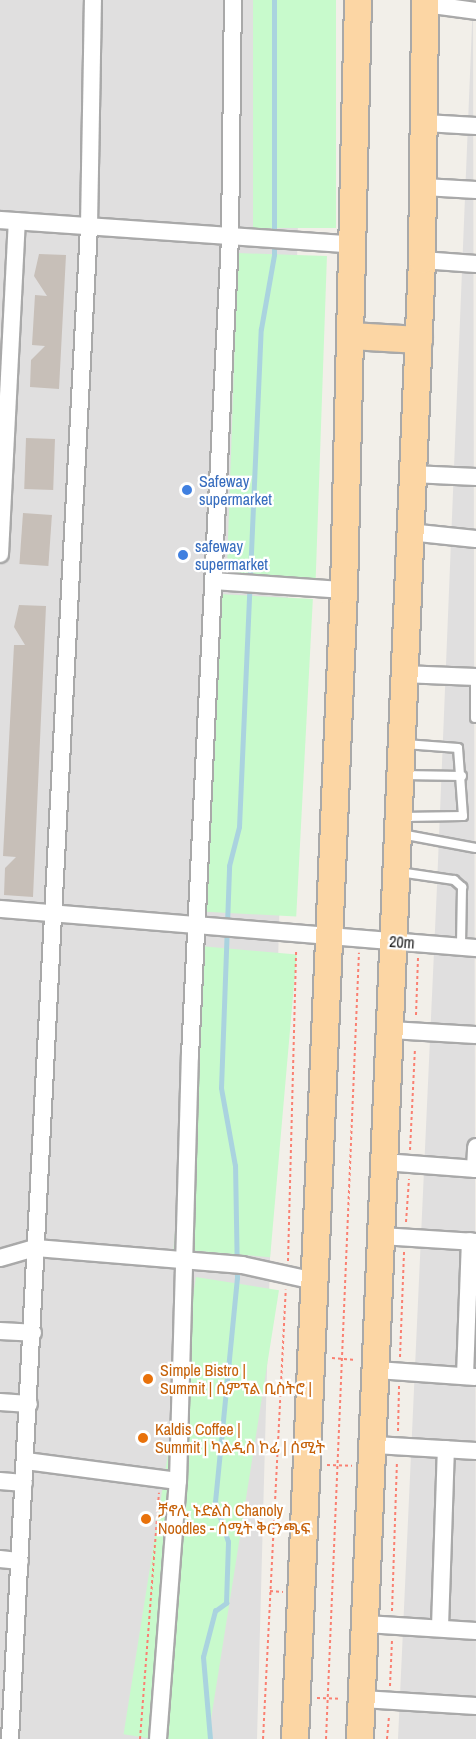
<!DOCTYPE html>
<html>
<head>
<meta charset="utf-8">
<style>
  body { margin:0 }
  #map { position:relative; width:476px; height:1739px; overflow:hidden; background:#f2efe9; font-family:"Archivo Narrow","Noto Sans Ethiopic",sans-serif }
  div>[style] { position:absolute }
  .residential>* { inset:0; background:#e0dfdf }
  .park>* { inset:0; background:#c8facc; transform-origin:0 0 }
  .stream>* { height:4.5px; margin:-2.25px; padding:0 2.25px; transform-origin:2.25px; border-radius:2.25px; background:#aad3df }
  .building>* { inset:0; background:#c7bfb8; transform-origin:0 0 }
  .path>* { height:2px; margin-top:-1px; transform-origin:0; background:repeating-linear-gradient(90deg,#fa8072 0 3px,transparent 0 6px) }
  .roads { filter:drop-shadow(2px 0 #a9a9a9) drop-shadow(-2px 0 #a9a9a9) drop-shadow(0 2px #a9a9a9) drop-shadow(0 -2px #a9a9a9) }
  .lane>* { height:8px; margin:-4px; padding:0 4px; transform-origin:4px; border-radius:4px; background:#fff }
  .street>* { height:16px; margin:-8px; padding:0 8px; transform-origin:8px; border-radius:8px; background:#fff }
  .primary>* { height:26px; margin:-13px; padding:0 13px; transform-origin:13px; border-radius:13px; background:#fcd6a4 }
  .dots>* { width:16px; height:16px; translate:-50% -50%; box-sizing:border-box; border:3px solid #fff; border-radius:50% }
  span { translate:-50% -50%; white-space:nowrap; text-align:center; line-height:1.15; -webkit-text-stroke:4.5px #fff; paint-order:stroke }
  .shop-label { font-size:16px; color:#366cbe }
  .left { translate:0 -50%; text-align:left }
  .street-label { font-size:16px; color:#222 }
  .food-label { font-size:16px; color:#c56008 }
</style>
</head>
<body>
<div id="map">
  <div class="residential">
    <i style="clip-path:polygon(0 0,304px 0,257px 1739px,0 1739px)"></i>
    <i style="clip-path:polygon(473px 0,476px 1739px,398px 1739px,437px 886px)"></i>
  </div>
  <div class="park">
    <i style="left:253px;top:0;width:83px;height:228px"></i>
    <i style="left:238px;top:253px;width:89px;height:324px;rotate:2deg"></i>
    <i style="left:218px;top:594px;width:95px;height:318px;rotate:3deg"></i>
    <i style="left:200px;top:946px;width:97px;height:304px;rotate:5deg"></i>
    <i style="left:196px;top:1277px;width:84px;height:463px;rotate:9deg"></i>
  </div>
  <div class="stream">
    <i style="left:210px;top:1739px;width:82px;rotate:-94.9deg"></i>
    <i style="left:203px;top:1657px;width:48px;rotate:-75.4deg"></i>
    <i style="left:215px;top:1611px;width:14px;rotate:-36deg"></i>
    <i style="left:226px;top:1603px;width:61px;rotate:-88.1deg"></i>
    <i style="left:228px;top:1542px;width:42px;rotate:-108deg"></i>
    <i style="left:215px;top:1502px;width:225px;rotate:-84.4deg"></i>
    <i style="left:237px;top:1278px;width:112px;rotate:-91deg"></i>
    <i style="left:235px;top:1166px;width:79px;rotate:-100.2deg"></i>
    <i style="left:221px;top:1088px;width:222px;rotate:-87.9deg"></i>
    <i style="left:229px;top:866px;width:40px;rotate:-75.6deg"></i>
    <i style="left:239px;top:827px;width:498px;rotate:-87.5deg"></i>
    <i style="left:261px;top:329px;width:75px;rotate:-80deg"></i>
    <i style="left:274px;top:255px;width:255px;rotate:-90deg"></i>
  </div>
  <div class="building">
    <i style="clip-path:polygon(39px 254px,66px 255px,59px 389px,30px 387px,31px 360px,45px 346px,32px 345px,35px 295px,47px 296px,34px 276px)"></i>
    <i style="left:26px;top:438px;width:29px;height:51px;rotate:2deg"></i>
    <i style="left:23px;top:513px;width:29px;height:51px;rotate:4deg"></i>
    <i style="clip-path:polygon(19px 605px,46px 606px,33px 897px,4px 895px,5px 868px,16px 857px,3px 856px,14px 645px,25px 645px,14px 627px)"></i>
  </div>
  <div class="path">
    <i style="left:416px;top:1015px;width:57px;rotate:-88deg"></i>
    <i style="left:410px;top:1150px;width:102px;rotate:-87.2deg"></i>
    <i style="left:406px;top:1222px;width:43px;rotate:-86deg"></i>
    <i style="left:288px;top:1261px;width:312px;rotate:-88.5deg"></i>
    <i style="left:400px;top:1357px;width:106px;rotate:-87.8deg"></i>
    <i style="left:332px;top:1358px;width:24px;rotate:5deg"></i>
    <i style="left:398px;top:1431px;width:45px;rotate:-88.7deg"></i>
    <i style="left:327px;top:1465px;width:25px;rotate:2deg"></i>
    <i style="left:270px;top:1591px;width:13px;rotate:4deg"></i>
    <i style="left:392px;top:1611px;width:150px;rotate:-88.1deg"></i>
    <i style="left:390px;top:1686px;width:45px;rotate:-87.5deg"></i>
    <i style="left:317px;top:1698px;width:24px;rotate:2deg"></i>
    <i style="left:140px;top:1739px;width:247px;rotate:-85.6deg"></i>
    <i style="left:263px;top:1739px;width:450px;rotate:-87.1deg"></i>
    <i style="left:326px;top:1739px;width:787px;rotate:-87.6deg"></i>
    <i style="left:387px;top:1739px;width:23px;rotate:-85deg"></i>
  </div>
  <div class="roads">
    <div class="lane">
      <i style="left:475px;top:677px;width:41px;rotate:90deg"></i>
      <i style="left:403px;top:775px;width:59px;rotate:1deg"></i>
      <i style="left:402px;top:817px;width:61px;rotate:-0.9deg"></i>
      <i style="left:463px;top:816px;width:68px;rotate:-94.2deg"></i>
      <i style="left:458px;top:748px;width:53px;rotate:-175.7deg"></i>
      <i style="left:401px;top:834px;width:76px;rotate:10.6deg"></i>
      <i style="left:399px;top:872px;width:56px;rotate:8.3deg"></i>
      <i style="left:454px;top:880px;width:11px;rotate:41deg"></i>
      <i style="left:462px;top:887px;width:60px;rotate:91deg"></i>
    </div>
    <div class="street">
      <i style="left:425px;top:4px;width:51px;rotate:7.8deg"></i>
      <i style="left:425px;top:123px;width:51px;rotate:3.4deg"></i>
      <i style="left:424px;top:187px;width:52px;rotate:3.3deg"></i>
      <i style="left:0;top:220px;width:355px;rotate:4deg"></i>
      <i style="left:422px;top:260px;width:54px;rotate:4.2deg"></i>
      <i style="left:412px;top:474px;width:64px;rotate:2.7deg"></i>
      <i style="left:409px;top:532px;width:67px;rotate:6deg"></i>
      <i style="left:0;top:554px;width:333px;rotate:-87.1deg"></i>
      <i style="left:214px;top:581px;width:130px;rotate:4deg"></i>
      <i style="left:402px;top:674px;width:74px;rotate:2.3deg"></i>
      <i style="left:0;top:909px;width:478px;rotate:4.7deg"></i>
      <i style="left:390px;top:1030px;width:86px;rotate:3.3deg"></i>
      <i style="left:384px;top:1162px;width:92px;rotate:4.4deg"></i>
      <i style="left:475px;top:1169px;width:22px;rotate:-87deg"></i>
      <i style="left:381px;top:1236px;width:95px;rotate:3.6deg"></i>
      <i style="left:0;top:1258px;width:37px;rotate:-16deg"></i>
      <i style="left:36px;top:1248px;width:207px;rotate:4.7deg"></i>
      <i style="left:242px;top:1265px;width:75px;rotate:12.4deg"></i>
      <i style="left:0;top:1331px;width:33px;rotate:3deg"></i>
      <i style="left:377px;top:1370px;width:98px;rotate:4.1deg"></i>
      <i style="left:465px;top:1376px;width:135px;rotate:-87.9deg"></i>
      <i style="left:0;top:1402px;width:29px;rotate:4deg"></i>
      <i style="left:375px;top:1445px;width:101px;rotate:3.4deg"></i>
      <i style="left:26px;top:1461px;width:153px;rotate:7.5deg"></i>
      <i style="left:0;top:1481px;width:24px;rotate:5deg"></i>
      <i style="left:0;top:1559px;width:20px;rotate:6deg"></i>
      <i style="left:366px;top:1624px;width:110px;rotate:3.6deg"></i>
      <i style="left:440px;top:1627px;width:178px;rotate:-88.1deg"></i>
      <i style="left:362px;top:1699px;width:114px;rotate:3.5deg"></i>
      <i style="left:10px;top:1739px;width:1515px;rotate:-87.01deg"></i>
      <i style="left:89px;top:226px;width:226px;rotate:-89deg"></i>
      <i style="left:158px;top:1739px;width:259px;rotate:-85.6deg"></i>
      <i style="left:178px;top:1481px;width:425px;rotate:-88.4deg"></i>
      <i style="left:190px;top:1056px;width:819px;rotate:-87.2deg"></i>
      <i style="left:230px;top:238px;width:238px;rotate:-89.3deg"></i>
    </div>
    <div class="primary">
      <i style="left:351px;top:336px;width:68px;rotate:3.4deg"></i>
      <i style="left:295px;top:1739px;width:1150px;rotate:-87.56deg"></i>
      <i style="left:344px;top:590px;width:590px;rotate:-88.64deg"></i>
      <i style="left:360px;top:1739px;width:1480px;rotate:-87.6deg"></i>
      <i style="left:422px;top:260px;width:260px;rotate:-89.3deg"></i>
    </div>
  </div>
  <div class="dots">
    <i style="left:187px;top:490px;background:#3f7fe0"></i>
    <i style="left:183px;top:555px;background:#3f7fe0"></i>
    <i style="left:148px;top:1379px;background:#e8710a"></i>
    <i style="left:143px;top:1438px;background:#e8710a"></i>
    <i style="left:146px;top:1519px;background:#e8710a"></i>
  </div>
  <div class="shop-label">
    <span class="left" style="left:199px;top:490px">Safeway<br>supermarket</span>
    <span class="left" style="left:195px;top:555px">safeway<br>supermarket</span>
  </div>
  <div class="street-label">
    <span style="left:402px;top:942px;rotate:4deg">20m</span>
  </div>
  <div class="food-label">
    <span class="left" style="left:160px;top:1379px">Simple Bistro |<br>Summit | ሲምፕል ቢስትሮ |</span>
    <span class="left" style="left:155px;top:1438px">Kaldis Coffee |<br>Summit | ካልዲስ ኮፊ | ሰሚት</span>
    <span class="left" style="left:158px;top:1519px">ቻኖሊ ኑድልስ Chanoly<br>Noodles - ሰሚት ቅርንጫፍ</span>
  </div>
</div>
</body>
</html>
